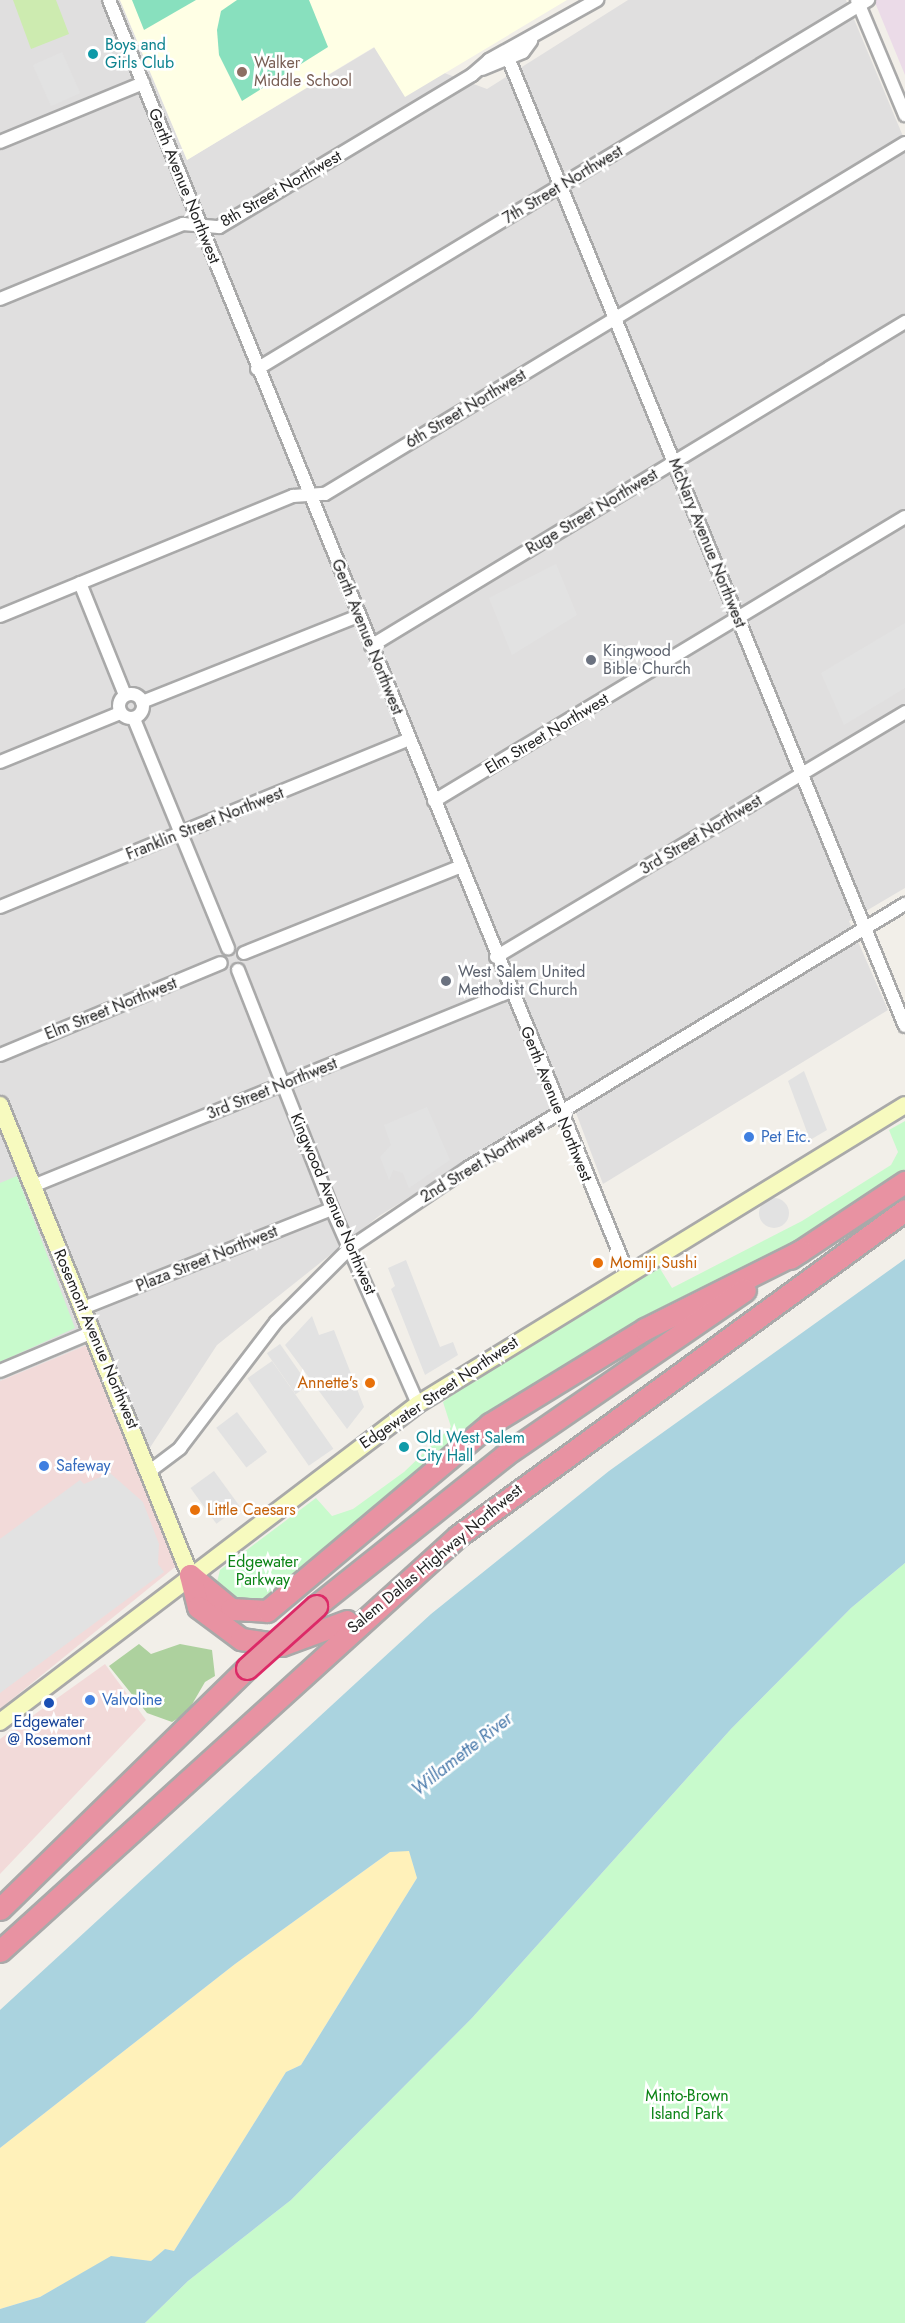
<!DOCTYPE html>
<html>
<head>
<meta charset="utf-8">
<style>
  body { margin:0 }
  #map { position:relative; width:905px; height:2323px; overflow:hidden; background:#f2efe9; font-family:Jost,sans-serif }
  div>[style] { position:absolute }
  .residential>* { inset:0; background:#e0dfdf }
  .commercial>* { inset:0; background:#f2dad9 }
  .industrial>* { inset:0; background:#ebdbe8 }
  .education>* { inset:0; background:#ffffe5 }
  .grass>* { inset:0; background:#cdebb0 }
  .forest>* { inset:0; background:#add19e }
  .sand>* { inset:0; background:#fff1ba }
  .park>* { inset:0; background:#c8facc }
  .pitch>* { inset:0; background:#88e0be }
  .parking>* { inset:0; background:#e2e2e2; transform-origin:0 0 }
  .round { border-radius:50% }
  .water>* { inset:0; background:#aad3df }
  .roads { filter:drop-shadow(2px 0 #a9a9a9) drop-shadow(-2px 0 #a9a9a9) drop-shadow(0 2px #a9a9a9) drop-shadow(0 -2px #a9a9a9) }
  .street>* { height:12px; margin:-6px; padding:0 6px; transform-origin:6px; border-radius:6px; background:#fff }
  .street>.ring { margin:-6px; padding:0; box-sizing:content-box; background:none; border:12px solid #fff; border-radius:50% }
  .secondary>* { height:16px; margin:-8px; padding:0 8px; transform-origin:8px; border-radius:8px; background:#f7fabf }
  .highway>* { height:21px; margin:-10.5px; padding:0 10.5px; transform-origin:10.5px; border-radius:10.5px; background:#e892a2 }
  .bridges { filter:drop-shadow(2px 0 #dc2a67) drop-shadow(-2px 0 #dc2a67) drop-shadow(0 2px #dc2a67) drop-shadow(0 -2px #dc2a67) }
  .highway-bridge>* { height:21px; margin:-10.5px; padding:0 10.5px; transform-origin:10.5px; border-radius:10.5px; background:#e892a2 }
  .dots>* { width:16px; height:16px; translate:-50% -50%; box-sizing:border-box; border:3px solid #fff; border-radius:50% }
  span { translate:-50% -50%; white-space:nowrap; text-align:center; line-height:1.15; -webkit-text-stroke:5px #fff; paint-order:stroke }
  .culture-label { font-size:16px; color:#0d838f }
  .left { translate:0 -50%; text-align:left }
  .education-label { font-size:16px; color:#785e54 }
  .street-label { font-size:16px; color:#222 }
  .worship-label { font-size:16px; color:#5b616d }
  .shop-label { font-size:16px; color:#366cbe }
  .food-label { font-size:16px; color:#c56008 }
  .right { translate:-100% -50%; text-align:right }
  .park-label { font-size:16px; color:#0c8416 }
  .transit-label { font-size:16px; color:#164399 }
  .water-label { font-size:18px; color:#4a7aab; font-style:italic }
</style>
</head>
<body>
<div id="map">
  <div class="residential">
    <i style="clip-path:polygon(0 0,120px 0,187px 160px,375px 47px,487px 89px,628px 0,846px 0,905px 141px,905px 888px,849px 921px,888px 1010px,603px 1184px,570px 1097px,379px 1216px,217px 1345px,138px 1466px,87px 1345px,0 1381px)"></i>
  </div>
  <div class="commercial">
    <i style="clip-path:polygon(87px 1345px,176px 1554px,175px 1567px,0 1709px,0 1381px)"></i>
    <i style="clip-path:polygon(105px 1664px,146px 1720px,0 1874px,0 1739px)"></i>
  </div>
  <div class="industrial">
    <i style="clip-path:polygon(874px 0,905px 0,905px 75px)"></i>
  </div>
  <div class="education">
    <i style="clip-path:polygon(120px 0,567px 0,405px 97px,374px 47px,187px 160px)"></i>
  </div>
  <div class="grass">
    <i style="clip-path:polygon(13px 0,56px 0,69px 34px,31px 49px)"></i>
  </div>
  <div class="forest">
    <i style="clip-path:polygon(139px 1644px,151px 1654px,180px 1644px,212px 1650px,215px 1676px,205px 1682px,187px 1713px,172px 1722px,147px 1713px,109px 1666px)"></i>
  </div>
  <div class="sand">
    <i style="clip-path:polygon(409px 1850px,417px 1878px,301px 2065px,286px 2072px,174px 2251px,165px 2249px,151px 2261px,111px 2257px,40px 2297px,0 2309px,0 2148px,235px 1964px,390px 1852px)"></i>
  </div>
  <div class="park">
    <i style="clip-path:polygon(905px 1121px,905px 1169px,814px 1230px,625px 1333px,265px 1603px,235px 1601px,216px 1586px,220px 1570px,316px 1498px,332px 1516px,353px 1509px,404px 1472px,451px 1427px,443px 1402px,475px 1379px,659px 1267px,672px 1288px,802px 1221px,891px 1165px,898px 1152px,889px 1130px)"></i>
    <i style="clip-path:polygon(17px 1176px,75px 1328px,0 1362px,0 1183px)"></i>
    <i style="clip-path:polygon(905px 1563px,905px 2323px,145px 2323px,188px 2281px,291px 2200px,472px 2018px,731px 1729px,851px 1608px)"></i>
  </div>
  <div class="pitch">
    <i style="clip-path:polygon(132px 0,196px 0,144px 30px)"></i>
    <i style="clip-path:polygon(237px 0,309px 0,328px 47px,242px 101px,219px 55px,217px 30px,221px 11px)"></i>
  </div>
  <div class="parking">
    <i style="left:62px;top:52px;width:45px;height:32px;rotate:66deg"></i>
    <i style="clip-path:polygon(556px 564px,577px 615px,512px 655px,489px 598px)"></i>
    <i style="clip-path:polygon(905px 623px,905px 688px,844px 725px,821px 673px)"></i>
    <i style="clip-path:polygon(804px 1071px,827px 1130px,810px 1140px,788px 1081px)"></i>
    <i style="clip-path:polygon(427px 1107px,450px 1160px,409px 1188px,403px 1173px,393px 1170px,389px 1180px,380px 1157px,391px 1145px,384px 1125px)"></i>
    <i class="round" style="left:759px;top:1198px;width:30px;height:30px"></i>
    <i style="clip-path:polygon(406px 1260px,440px 1347px,453px 1342px,458px 1355px,425px 1375px,391px 1289px,395px 1286px,388px 1268px)"></i>
    <i style="clip-path:polygon(312px 1316px,319px 1335px,334px 1330px,364px 1407px,347px 1429px,285px 1345px)"></i>
    <i style="left:280px;top:1344px;width:50px;height:16px;rotate:55deg"></i>
    <i style="left:272px;top:1361px;width:107px;height:30px;rotate:55deg"></i>
    <i style="left:237px;top:1412px;width:50px;height:26px;rotate:53deg"></i>
    <i style="left:214px;top:1471px;width:44px;height:29px;rotate:54deg"></i>
    <i style="clip-path:polygon(110px 1473px,143px 1502px,159px 1544px,158px 1564px,164px 1572px,0 1693px,0 1539px,80px 1480px,84px 1484px)"></i>
  </div>
  <div class="water">
    <i style="clip-path:polygon(905px 1259px,905px 1563px,851px 1608px,731px 1729px,472px 2018px,291px 2200px,188px 2281px,145px 2323px,0 2323px,0 2309px,40px 2297px,111px 2256px,151px 2261px,165px 2249px,174px 2251px,286px 2072px,301px 2065px,417px 1878px,409px 1851px,390px 1852px,235px 1964px,0 2148px,0 2010px,431px 1614px,609px 1471px)"></i>
  </div>
  <div class="roads">
    <div class="street">
      <i style="left:109px;top:0;width:1373px;rotate:67.84deg"></i>
      <i style="left:857px;top:0;width:125px;rotate:67.3deg"></i>
      <i style="left:509px;top:60px;width:1044px;rotate:67.71deg"></i>
      <i style="left:482px;top:69px;width:44px;rotate:-22.5deg"></i>
      <i style="left:523px;top:52px;width:14px;rotate:-54deg"></i>
      <i style="left:0;top:142px;width:155px;rotate:-22.4deg"></i>
      <i style="left:0;top:299px;width:198px;rotate:-22.3deg"></i>
      <i style="left:183px;top:224px;width:36px;rotate:5deg"></i>
      <i style="left:219px;top:227px;width:295px;rotate:-31deg"></i>
      <i style="left:472px;top:75px;width:23px;rotate:-41deg"></i>
      <i style="left:489px;top:60px;width:124px;rotate:-29.1deg"></i>
      <i style="left:257px;top:369px;width:714px;rotate:-31.13deg"></i>
      <i style="left:80px;top:583px;width:121px;rotate:68.1deg"></i>
      <i style="left:0;top:616px;width:317px;rotate:-22.3deg"></i>
      <i style="left:293px;top:496px;width:32px;rotate:-4deg"></i>
      <i style="left:325px;top:494px;width:678px;rotate:-31.18deg"></i>
      <i style="left:371px;top:646px;width:625px;rotate:-31.25deg"></i>
      <i class="ring" style="left:119px;top:694px;width:12px;height:12px"></i>
      <i style="left:142px;top:702px;width:232px;rotate:-21.7deg"></i>
      <i style="left:134px;top:719px;width:248px;rotate:67.7deg"></i>
      <i style="left:0;top:762px;width:130px;rotate:-22.2deg"></i>
      <i style="left:434px;top:801px;width:550px;rotate:-31.09deg"></i>
      <i style="left:0;top:907px;width:442px;rotate:-22.3deg"></i>
      <i style="left:244px;top:953px;width:234px;rotate:-21.8deg"></i>
      <i style="left:496px;top:957px;width:477px;rotate:-30.9deg"></i>
      <i style="left:238px;top:970px;width:257px;rotate:68.5deg"></i>
      <i style="left:332px;top:1209px;width:213px;rotate:66.2deg"></i>
      <i style="left:0;top:1055px;width:239px;rotate:-22.6deg"></i>
      <i style="left:33px;top:1186px;width:516px;rotate:-22.19deg"></i>
      <i style="left:83px;top:1308px;width:268px;rotate:-21.7deg"></i>
      <i style="left:0;top:1371px;width:101px;rotate:-22.8deg"></i>
      <i style="left:150px;top:1471px;width:38px;rotate:-37deg"></i>
      <i style="left:180px;top:1448px;width:158px;rotate:-52.7deg"></i>
      <i style="left:276px;top:1322px;width:106px;rotate:-45deg"></i>
      <i style="left:351px;top:1247px;width:141px;rotate:-34deg"></i>
      <i style="left:468px;top:1168px;width:511px;rotate:-31.14deg"></i>
    </div>
    <div class="secondary">
      <i style="left:0;top:1105px;width:507px;rotate:67.99deg"></i>
      <i style="left:0;top:1722px;width:525px;rotate:-37.26deg"></i>
      <i style="left:418px;top:1404px;width:571px;rotate:-31.55deg"></i>
    </div>
    <div class="highway">
      <i style="left:790px;top:1258px;width:138px;rotate:-33.5deg"></i>
      <i style="left:190px;top:1575px;width:53px;rotate:39.7deg"></i>
      <i style="left:231px;top:1609px;width:36px;rotate:3deg"></i>
      <i style="left:267px;top:1611px;width:291px;rotate:-40deg"></i>
      <i style="left:490px;top:1424px;width:182px;rotate:-31.5deg"></i>
      <i style="left:645px;top:1329px;width:174px;rotate:-26.6deg"></i>
      <i style="left:190px;top:1575px;width:33px;rotate:76deg"></i>
      <i style="left:198px;top:1607px;width:54px;rotate:36.7deg"></i>
      <i style="left:241px;top:1639px;width:41px;rotate:8.3deg"></i>
      <i style="left:282px;top:1645px;width:69px;rotate:-20.3deg"></i>
      <i style="left:316px;top:1606px;width:242px;rotate:-38.6deg"></i>
      <i style="left:505px;top:1455px;width:291px;rotate:-34.5deg"></i>
      <i style="left:0;top:1909px;width:345px;rotate:-44.3deg"></i>
      <i style="left:0;top:1951px;width:618px;rotate:-42.18deg"></i>
      <i style="left:458px;top:1536px;width:553px;rotate:-36.1deg"></i>
    </div>
  </div>
  <div class="bridges">
    <div class="highway-bridge">
      <i style="left:247px;top:1668px;width:93px;rotate:-41.9deg"></i>
    </div>
  </div>
  <div class="dots">
    <i style="left:93px;top:54px;background:#0f9aa8"></i>
    <i style="left:242px;top:72px;background:#8d6e63"></i>
    <i style="left:591px;top:660px;background:#6b7280"></i>
    <i style="left:446px;top:981px;background:#6b7280"></i>
    <i style="left:749px;top:1137px;background:#3f7fe0"></i>
    <i style="left:598px;top:1263px;background:#e8710a"></i>
    <i style="left:370px;top:1383px;background:#e8710a"></i>
    <i style="left:404px;top:1447px;background:#0f9aa8"></i>
    <i style="left:44px;top:1466px;background:#3f7fe0"></i>
    <i style="left:195px;top:1510px;background:#e8710a"></i>
    <i style="left:90px;top:1700px;background:#3f7fe0"></i>
    <i style="left:49px;top:1703px;background:#1a4fb4"></i>
  </div>
  <div class="culture-label">
    <span class="left" style="left:105px;top:54px">Boys and<br>Girls Club</span>
    <span class="left" style="left:416px;top:1447px">Old West Salem<br>City Hall</span>
  </div>
  <div class="education-label">
    <span class="left" style="left:254px;top:72px">Walker<br>Middle School</span>
  </div>
  <div class="street-label">
    <span style="left:563px;top:185px;rotate:-31deg">7th Street Northwest</span>
    <span style="left:184px;top:186px;rotate:68deg">Gerth Avenue Northwest</span>
    <span style="left:281px;top:189px;rotate:-30deg">8th Street Northwest</span>
    <span style="left:466px;top:409px;rotate:-31deg">6th Street Northwest</span>
    <span style="left:592px;top:512px;rotate:-31deg">Ruge Street Northwest</span>
    <span style="left:707px;top:543px;rotate:68deg">McNary Avenue Northwest</span>
    <span style="left:367px;top:637px;rotate:68deg">Gerth Avenue Northwest</span>
    <span style="left:547px;top:734px;rotate:-31deg">Elm Street Northwest</span>
    <span style="left:205px;top:824px;rotate:-22deg">Franklin Street Northwest</span>
    <span style="left:701px;top:835px;rotate:-31deg">3rd Street Northwest</span>
    <span style="left:111px;top:1009px;rotate:-22deg">Elm Street Northwest</span>
    <span style="left:272px;top:1089px;rotate:-22deg">3rd Street Northwest</span>
    <span style="left:556px;top:1104px;rotate:68deg">Gerth Avenue Northwest</span>
    <span style="left:483px;top:1162px;rotate:-31deg">2nd Street Northwest</span>
    <span style="left:333px;top:1204px;rotate:67deg">Kingwood Avenue Northwest</span>
    <span style="left:207px;top:1259px;rotate:-22deg">Plaza Street Northwest</span>
    <span style="left:96px;top:1339px;rotate:67deg">Rosemont Avenue Northwest</span>
    <span style="left:439px;top:1393px;rotate:-34deg">Edgewater Street Northwest</span>
    <span style="left:435px;top:1559px;rotate:-40deg">Salem Dallas Highway Northwest</span>
  </div>
  <div class="worship-label">
    <span class="left" style="left:603px;top:660px">Kingwood<br>Bible Church</span>
    <span class="left" style="left:458px;top:981px">West Salem United<br>Methodist Church</span>
  </div>
  <div class="shop-label">
    <span class="left" style="left:761px;top:1137px">Pet Etc.</span>
    <span class="left" style="left:56px;top:1466px">Safeway</span>
    <span class="left" style="left:102px;top:1700px">Valvoline</span>
  </div>
  <div class="food-label">
    <span class="left" style="left:610px;top:1263px">Momiji Sushi</span>
    <span class="right" style="left:358px;top:1383px">Annette's</span>
    <span class="left" style="left:207px;top:1510px">Little Caesars</span>
  </div>
  <div class="park-label">
    <span style="left:263px;top:1571px">Edgewater<br>Parkway</span>
    <span style="left:687px;top:2105px">Minto-Brown<br>Island Park</span>
  </div>
  <div class="transit-label">
    <span style="left:49px;top:1731px">Edgewater<br>@ Rosemont</span>
  </div>
  <div class="water-label">
    <span style="left:462px;top:1754px;rotate:-38deg">Willamette River</span>
  </div>
</div>
</body>
</html>
